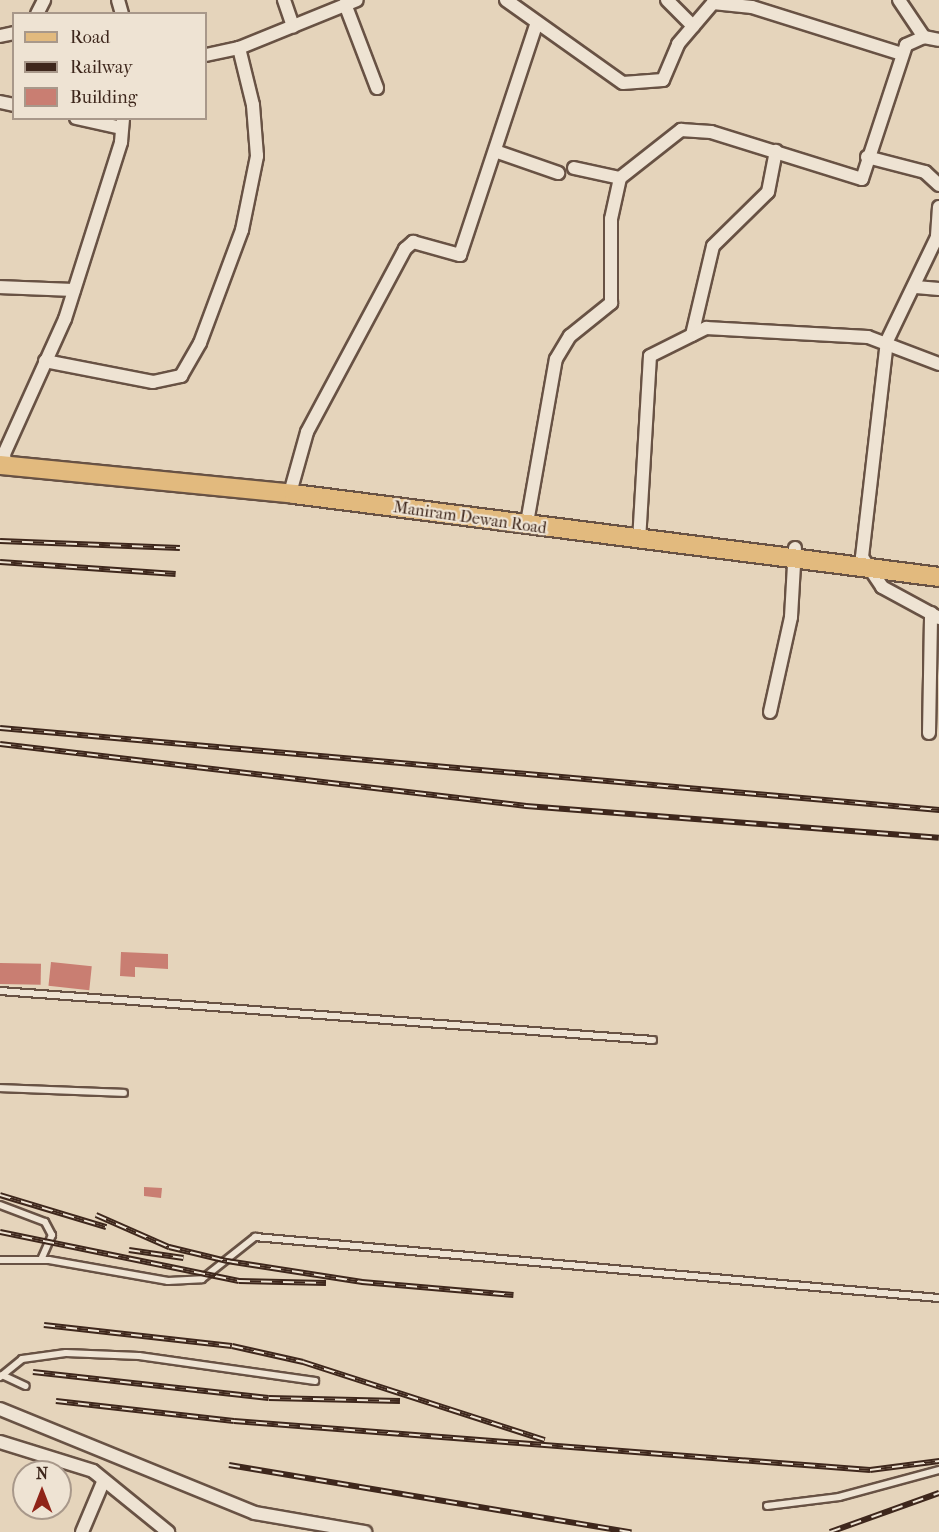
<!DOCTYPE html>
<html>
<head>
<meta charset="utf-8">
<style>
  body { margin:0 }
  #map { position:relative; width:939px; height:1532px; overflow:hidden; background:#e5d4bb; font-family:"IM FELL French Canon",serif }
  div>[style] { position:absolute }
  .building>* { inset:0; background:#c97e72; transform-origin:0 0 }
  .roads { filter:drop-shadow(2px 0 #685244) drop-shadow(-2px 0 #685244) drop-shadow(0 2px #685244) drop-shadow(0 -2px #685244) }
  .lane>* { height:6px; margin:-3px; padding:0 3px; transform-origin:3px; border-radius:3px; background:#eee3d3 }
  .street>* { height:12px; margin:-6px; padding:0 6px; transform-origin:6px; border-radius:6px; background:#eee3d3 }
  .primary>* { height:18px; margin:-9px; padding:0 9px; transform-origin:9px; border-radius:9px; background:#e2ba7e }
  .rail>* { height:6px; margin-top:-3px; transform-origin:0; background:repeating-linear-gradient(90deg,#eee3d3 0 11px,#3e271c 0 22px); box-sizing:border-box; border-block:2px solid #3e271c }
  span { translate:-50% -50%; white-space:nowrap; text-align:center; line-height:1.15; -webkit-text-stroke:4.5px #eee3d3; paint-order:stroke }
  .street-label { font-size:16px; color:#3e271c }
  .legend { position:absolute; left:12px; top:12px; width:195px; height:108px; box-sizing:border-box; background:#eee3d3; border:2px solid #a8988a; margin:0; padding:8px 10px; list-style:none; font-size:18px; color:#3e271c }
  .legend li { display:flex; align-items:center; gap:12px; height:30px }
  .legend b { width:30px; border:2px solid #a8988a }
  .north { position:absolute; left:12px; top:1460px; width:60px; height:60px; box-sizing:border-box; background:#eee3d3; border:2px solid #a8988a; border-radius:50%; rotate:0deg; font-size:16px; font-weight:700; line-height:24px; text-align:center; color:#3e271c }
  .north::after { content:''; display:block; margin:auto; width:21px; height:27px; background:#8f2418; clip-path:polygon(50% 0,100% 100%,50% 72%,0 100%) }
</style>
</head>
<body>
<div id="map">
  <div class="building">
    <i style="clip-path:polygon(121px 952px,168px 954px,168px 969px,135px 967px,135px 977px,120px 976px)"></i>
    <i style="left:51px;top:962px;width:41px;height:24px;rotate:6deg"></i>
    <i style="left:0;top:963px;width:41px;height:21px;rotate:1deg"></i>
    <i style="clip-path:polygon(144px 1187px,162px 1188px,161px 1198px,144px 1196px)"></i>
  </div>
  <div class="roads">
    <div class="lane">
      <i style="left:0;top:991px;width:655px;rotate:4.29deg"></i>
      <i style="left:0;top:1088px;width:124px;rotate:2.3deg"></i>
      <i style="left:0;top:1205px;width:48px;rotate:20.7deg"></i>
      <i style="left:45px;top:1222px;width:15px;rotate:62deg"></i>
      <i style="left:52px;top:1235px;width:27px;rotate:114deg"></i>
      <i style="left:0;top:1260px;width:49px"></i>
      <i style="left:49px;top:1260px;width:121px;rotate:10deg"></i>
      <i style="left:168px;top:1281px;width:34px;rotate:-3deg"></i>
      <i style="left:202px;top:1279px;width:68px;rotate:-38.4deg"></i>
      <i style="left:255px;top:1237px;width:687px;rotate:5.1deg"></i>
      <i style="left:2px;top:1375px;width:26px;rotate:25deg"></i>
      <i style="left:0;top:1377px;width:28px;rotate:-39deg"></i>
      <i style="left:22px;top:1359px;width:44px;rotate:-7.8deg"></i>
      <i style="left:66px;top:1353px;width:73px;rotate:2.4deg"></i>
      <i style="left:139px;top:1356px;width:178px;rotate:8.1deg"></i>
      <i style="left:767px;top:1506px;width:73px;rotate:-7.1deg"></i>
      <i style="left:839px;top:1497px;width:104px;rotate:-15.1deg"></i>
    </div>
    <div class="street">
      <i style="left:118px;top:0;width:15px;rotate:74deg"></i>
      <i style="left:284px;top:0;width:28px;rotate:71deg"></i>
      <i style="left:506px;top:0;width:143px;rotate:35.4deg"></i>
      <i style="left:623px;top:83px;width:40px;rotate:-4.3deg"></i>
      <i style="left:663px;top:80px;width:39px;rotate:-67deg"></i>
      <i style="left:678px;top:44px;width:54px;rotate:-49.5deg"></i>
      <i style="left:713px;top:3px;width:39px;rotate:6deg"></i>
      <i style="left:752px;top:7px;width:157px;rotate:17.4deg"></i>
      <i style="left:667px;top:0;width:37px;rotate:45deg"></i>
      <i style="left:899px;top:0;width:45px;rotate:56deg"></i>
      <i style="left:345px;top:4px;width:90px;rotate:69.1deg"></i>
      <i style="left:37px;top:14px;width:16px;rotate:-63deg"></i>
      <i style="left:0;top:36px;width:14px;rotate:-12deg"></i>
      <i style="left:206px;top:55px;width:34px;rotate:-12deg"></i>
      <i style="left:239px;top:48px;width:127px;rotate:-22.1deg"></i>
      <i style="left:0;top:102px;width:14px;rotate:12deg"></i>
      <i style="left:76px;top:118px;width:46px;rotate:12.5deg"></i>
      <i style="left:495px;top:151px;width:67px;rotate:19.2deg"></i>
      <i style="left:867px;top:157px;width:60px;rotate:14.5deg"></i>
      <i style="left:925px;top:172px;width:19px;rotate:43deg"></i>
      <i style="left:574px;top:168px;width:47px;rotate:12.3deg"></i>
      <i style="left:939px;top:207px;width:30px;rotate:94deg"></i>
      <i style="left:937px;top:237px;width:115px;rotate:115.7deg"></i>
      <i style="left:887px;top:341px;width:217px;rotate:96.6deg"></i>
      <i style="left:862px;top:557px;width:36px;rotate:56deg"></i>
      <i style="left:882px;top:587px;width:65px;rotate:28.5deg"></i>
      <i style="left:0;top:287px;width:74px;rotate:2.3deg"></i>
      <i style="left:916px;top:287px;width:23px;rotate:5deg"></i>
      <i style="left:692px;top:335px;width:91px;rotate:-76.7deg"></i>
      <i style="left:713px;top:246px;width:77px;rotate:-44.5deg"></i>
      <i style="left:768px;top:192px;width:42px;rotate:-79deg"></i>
      <i style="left:45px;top:361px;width:110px;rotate:11deg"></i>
      <i style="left:153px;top:382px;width:29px;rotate:-12deg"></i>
      <i style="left:181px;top:376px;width:38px;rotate:-60deg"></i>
      <i style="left:200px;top:343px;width:121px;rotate:-69.6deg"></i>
      <i style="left:242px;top:230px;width:76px;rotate:-78.5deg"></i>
      <i style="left:257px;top:156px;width:51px;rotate:-94.5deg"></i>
      <i style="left:253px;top:105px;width:59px;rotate:-103.8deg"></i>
      <i style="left:5px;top:465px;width:11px;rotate:-95deg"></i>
      <i style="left:4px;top:454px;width:148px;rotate:-65.7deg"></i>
      <i style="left:65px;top:319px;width:186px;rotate:-72.4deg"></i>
      <i style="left:121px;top:142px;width:24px;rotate:-85deg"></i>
      <i style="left:290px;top:493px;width:63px;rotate:-74.4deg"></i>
      <i style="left:307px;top:432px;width:208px;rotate:-61.8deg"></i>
      <i style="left:405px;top:249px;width:11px;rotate:-41deg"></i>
      <i style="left:413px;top:242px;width:49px;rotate:15.5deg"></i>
      <i style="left:460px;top:255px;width:245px;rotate:-71.7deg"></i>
      <i style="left:528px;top:517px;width:160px;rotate:-80deg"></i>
      <i style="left:556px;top:359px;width:27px;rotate:-59deg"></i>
      <i style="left:570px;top:336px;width:53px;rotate:-38.8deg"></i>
      <i style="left:611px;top:303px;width:84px;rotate:-90deg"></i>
      <i style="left:611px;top:219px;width:42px;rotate:-77.6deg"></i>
      <i style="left:620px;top:178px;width:78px;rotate:-38.2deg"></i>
      <i style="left:681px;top:130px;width:30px;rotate:4deg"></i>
      <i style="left:711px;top:132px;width:158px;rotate:17.3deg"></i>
      <i style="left:862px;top:179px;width:141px;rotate:-71.8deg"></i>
      <i style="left:906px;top:45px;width:20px;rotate:-24deg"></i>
      <i style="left:924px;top:37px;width:15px;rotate:11deg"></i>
      <i style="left:639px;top:541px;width:185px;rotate:-86.6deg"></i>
      <i style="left:650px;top:356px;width:63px;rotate:-26.6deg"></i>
      <i style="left:706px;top:328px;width:162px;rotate:3.2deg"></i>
      <i style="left:868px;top:337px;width:76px;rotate:20.8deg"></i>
      <i style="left:770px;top:712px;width:97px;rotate:-77.5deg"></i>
      <i style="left:791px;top:617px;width:69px;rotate:-86.7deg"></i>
      <i style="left:929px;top:733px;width:120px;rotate:-89deg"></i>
      <i style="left:0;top:1409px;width:275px;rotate:22.2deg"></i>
      <i style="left:255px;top:1513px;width:112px;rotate:9.8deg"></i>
      <i style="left:0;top:1442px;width:97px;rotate:17.3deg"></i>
      <i style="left:93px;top:1471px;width:97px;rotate:39.1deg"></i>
      <i style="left:82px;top:1532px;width:56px;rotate:-67.1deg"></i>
    </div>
    <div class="primary">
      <i style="left:0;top:465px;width:295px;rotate:5.6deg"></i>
      <i style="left:294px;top:494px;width:650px;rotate:7.33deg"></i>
    </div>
  </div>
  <div class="rail">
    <i style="left:0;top:541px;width:180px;rotate:2.2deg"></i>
    <i style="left:0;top:562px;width:176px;rotate:3.9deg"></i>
    <i style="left:0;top:728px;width:943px;rotate:4.99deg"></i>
    <i style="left:0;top:744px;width:530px;rotate:6.72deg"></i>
    <i style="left:526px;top:806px;width:414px;rotate:4.4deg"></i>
    <i style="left:0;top:1195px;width:111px;rotate:16.8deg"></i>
    <i style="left:96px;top:1215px;width:80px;rotate:23.7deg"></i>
    <i style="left:169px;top:1247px;width:60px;rotate:13.6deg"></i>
    <i style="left:227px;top:1261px;width:137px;rotate:8.8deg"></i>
    <i style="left:362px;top:1282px;width:152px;rotate:4.9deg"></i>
    <i style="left:0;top:1232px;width:244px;rotate:11.6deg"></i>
    <i style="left:239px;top:1281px;width:87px;rotate:1.3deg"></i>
    <i style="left:129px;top:1250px;width:55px;rotate:8.4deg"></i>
    <i style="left:44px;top:1325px;width:189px;rotate:6.4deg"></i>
    <i style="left:232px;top:1346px;width:73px;rotate:12.7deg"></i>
    <i style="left:303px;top:1362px;width:254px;rotate:17.9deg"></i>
    <i style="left:33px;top:1372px;width:237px;rotate:6.3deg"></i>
    <i style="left:269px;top:1398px;width:131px;rotate:1.3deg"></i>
    <i style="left:56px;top:1401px;width:179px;rotate:6.4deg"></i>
    <i style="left:234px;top:1421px;width:638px;rotate:4.41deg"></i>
    <i style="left:870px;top:1470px;width:70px;rotate:-7.4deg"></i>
    <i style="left:229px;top:1465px;width:408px;rotate:9.5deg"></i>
    <i style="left:830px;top:1532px;width:116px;rotate:-19.7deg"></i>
  </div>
  <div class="street-label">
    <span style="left:470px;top:518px;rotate:8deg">Maniram Dewan Road</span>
  </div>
  <ul class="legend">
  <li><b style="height:8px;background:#e2ba7e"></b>Road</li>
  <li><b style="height:8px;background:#3e271c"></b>Railway</li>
  <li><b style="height:16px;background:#c97e72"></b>Building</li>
  </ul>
  <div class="north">N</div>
</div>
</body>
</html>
